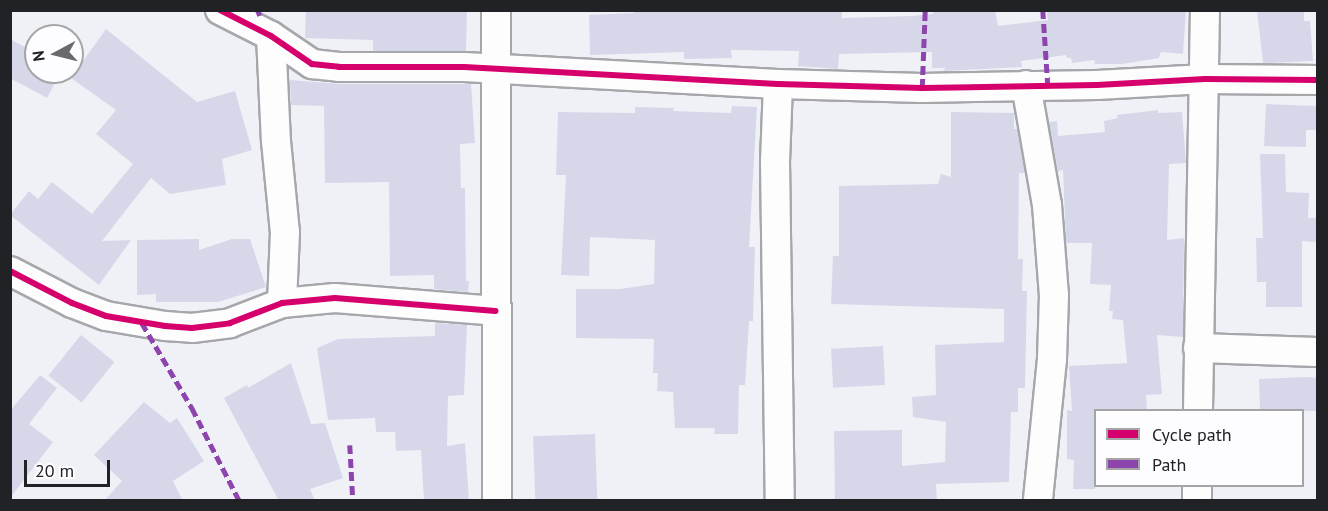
<!DOCTYPE html>
<html>
<head>
<meta charset="utf-8">
<style>
  body { margin:0 }
  #map { position:relative; width:1328px; height:511px; overflow:hidden; background:#f0f1f6; font-family:"PT Sans",sans-serif }
  div>[style] { position:absolute }
  .building>* { inset:0; background:#d6d8ea; transform-origin:0 0 }
  .roads { filter:drop-shadow(2px 0 #a6a7ab) drop-shadow(-2px 0 #a6a7ab) drop-shadow(0 2px #a6a7ab) drop-shadow(0 -2px #a6a7ab) }
  .minor>* { height:28px; margin:-14px; padding:0 14px; transform-origin:14px; border-radius:14px; background:#fdfdfe }
  .quiet>* { height:4.5px; margin-top:-2.25px; transform-origin:0; background:repeating-linear-gradient(90deg,#8e44ad 0 9px,transparent 0 13.5px) }
  .cycleway>* { height:6px; margin:-3px; padding:0 3px; transform-origin:3px; border-radius:3px; background:#d6006c }
  span { translate:-50% -50%; white-space:nowrap; text-align:center; line-height:1.15; -webkit-text-stroke:4.5px #fdfdff; paint-order:stroke }
  .frame { position:absolute; inset:0; border:12px solid #212225; pointer-events:none }
  .legend { position:absolute; left:1094px; top:409px; width:210px; height:78px; box-sizing:border-box; background:#fdfdff; border:2px solid #a5a5a8; margin:0; padding:8px 10px; list-style:none; font-size:18px; color:#212225 }
  .legend li { display:flex; align-items:center; gap:12px; height:30px }
  .legend b { width:30px; border:2px solid #a5a5a8 }
  .north { position:absolute; left:24px; top:24px; width:60px; height:60px; box-sizing:border-box; background:#fdfdff; border:2px solid #a5a5a8; border-radius:50%; rotate:263deg; font-size:16px; font-weight:700; line-height:24px; text-align:center; color:#212225 }
  .north::after { content:''; display:block; margin:auto; width:21px; height:27px; background:#696a6e; clip-path:polygon(50% 0,100% 100%,50% 72%,0 100%) }
  .scale { position:absolute; left:24px; top:460px; width:86px; height:27px; box-sizing:border-box; border:3px solid #212225; border-top:0; padding-left:8px; font-size:18px; line-height:21px; white-space:nowrap; color:#212225; -webkit-text-stroke:4px #fdfdff; paint-order:stroke }
</style>
</head>
<body>
<div id="map">
  <div class="building">
    <i style="clip-path:polygon(306px 10px,467px 10px,466px 51px,373px 51px,373px 40px,305px 38px)"></i>
    <i style="clip-path:polygon(634px 10px,842px 10px,842px 18px,912px 16px,933px 14px,933px 10px,995px 10px,998px 26px,1048px 20px,1047px 12px,1062px 10px,1186px 10px,1183px 54px,1161px 52px,1159px 58px,1122px 64px,1095px 64px,1094px 60px,1072px 63px,1071px 58px,1067px 58px,1066px 55px,1021px 61px,1022px 67px,944px 71px,945px 68px,932px 68px,932px 52px,839px 54px,838px 69px,798px 66px,799px 51px,731px 50px,732px 58px,684px 59px,684px 52px,590px 55px,589px 15px,634px 13px)"></i>
    <i style="clip-path:polygon(1257px 10px,1304px 10px,1304px 21px,1310px 21px,1313px 61px,1263px 63px)"></i>
    <i style="clip-path:polygon(106px 29px,197px 102px,235px 91px,252px 150px,222px 159px,226px 185px,170px 194px,151px 178px,102px 241px,131px 240px,99px 285px,10px 215px,29px 191px,38px 199px,52px 182px,92px 214px,133px 164px,96px 134px,116px 110px,71px 78px)"></i>
    <i style="clip-path:polygon(10px 39px,36px 53px,36px 72px,61px 72px,47px 98px,10px 78px)"></i>
    <i style="clip-path:polygon(290px 80px,339px 84px,471px 84px,475px 143px,460px 144px,461px 188px,465px 188px,466px 281px,469px 281px,468px 292px,434px 289px,434px 275px,390px 276px,389px 182px,325px 183px,324px 106px,291px 105px)"></i>
    <i style="clip-path:polygon(1266px 104px,1317px 106px,1317px 130px,1306px 130px,1306px 147px,1264px 146px)"></i>
    <i style="clip-path:polygon(732px 106px,757px 107px,749px 247px,755px 247px,753px 321px,749px 321px,745px 385px,739px 385px,738px 434px,714px 434px,715px 428px,675px 428px,673px 392px,657px 391px,658px 373px,653px 373px,654px 339px,576px 338px,576px 289px,620px 289px,654px 284px,655px 240px,590px 237px,589px 276px,561px 275px,566px 175px,556px 175px,558px 112px,635px 113px,635px 107px,674px 108px,673px 111px,731px 113px)"></i>
    <i style="clip-path:polygon(1158px 110px,1158px 113px,1182px 112px,1186px 163px,1169px 164px,1167px 240px,1184px 238px,1183px 337px,1157px 335px,1162px 394px,1146px 395px,1147px 411px,1095px 411px,1095px 489px,1073px 489px,1074px 460px,1067px 459px,1067px 410px,1072px 411px,1069px 366px,1127px 363px,1123px 320px,1112px 319px,1113px 311px,1109px 311px,1111px 285px,1090px 284px,1092px 243px,1066px 243px,1063px 170px,1058px 171px,1049px 122px,1057px 121px,1058px 136px,1105px 132px,1104px 121px,1118px 118px,1117px 115px)"></i>
    <i style="clip-path:polygon(951px 112px,1014px 113px,1014px 129px,1017px 129px,1025px 173px,1019px 173px,1018px 259px,1023px 259px,1022px 291px,1027px 291px,1025px 388px,1018px 388px,1018px 412px,1011px 412px,1009px 482px,936px 484px,937px 501px,835px 501px,834px 431px,902px 430px,902px 466px,945px 462px,946px 422px,913px 417px,912px 397px,936px 395px,935px 345px,1004px 342px,1004px 309px,831px 304px,833px 256px,839px 256px,839px 186px,938px 184px,941px 174px,951px 177px)"></i>
    <i style="clip-path:polygon(1260px 154px,1285px 154px,1286px 192px,1309px 193px,1308px 218px,1317px 218px,1317px 242px,1302px 241px,1302px 307px,1266px 307px,1266px 282px,1257px 282px,1256px 238px,1263px 238px)"></i>
    <i style="clip-path:polygon(199px 239px,199px 250px,232px 239px,250px 239px,266px 287px,218px 302px,156px 302px,156px 294px,137px 295px,137px 240px)"></i>
    <i style="clip-path:polygon(435px 323px,467px 325px,464px 395px,448px 396px,447px 446px,465px 443px,469px 501px,424px 501px,421px 450px,396px 451px,395px 432px,376px 432px,375px 418px,328px 420px,317px 348px,338px 339px,435px 336px)"></i>
    <i style="left:81px;top:335px;width:43px;height:52px;rotate:39deg"></i>
    <i style="left:883px;top:346px;width:39px;height:52px;rotate:87deg"></i>
    <i style="clip-path:polygon(291px 363px,311px 424px,325px 423px,343px 478px,310px 489px,315px 501px,279px 501px,224px 398px,247px 385px,248px 388px)"></i>
    <i style="clip-path:polygon(40px 375px,57px 388px,29px 424px,53px 442px,10px 498px,10px 411px)"></i>
    <i style="clip-path:polygon(1308px 377px,1317px 378px,1317px 411px,1260px 411px,1259px 379px)"></i>
    <i style="clip-path:polygon(144px 402px,170px 423px,177px 418px,204px 461px,173px 481px,183px 501px,104px 501px,122px 481px,94px 455px)"></i>
    <i style="left:595px;top:434px;width:67px;height:62px;rotate:88deg"></i>
  </div>
  <div class="roads">
    <div class="minor">
      <i style="left:220px;top:10px;width:57px;rotate:27deg"></i>
      <i style="left:271px;top:36px;width:50px;rotate:34.3deg"></i>
      <i style="left:312px;top:64px;width:27px;rotate:6deg"></i>
      <i style="left:339px;top:67px;width:125px"></i>
      <i style="left:464px;top:67px;width:314px;rotate:3.1deg"></i>
      <i style="left:778px;top:84px;width:144px;rotate:1.6deg"></i>
      <i style="left:922px;top:88px;width:175px;rotate:-1deg"></i>
      <i style="left:1097px;top:85px;width:108px;rotate:-3.2deg"></i>
      <i style="left:1205px;top:79px;width:113px;rotate:0.5deg"></i>
      <i style="left:496px;top:10px;width:490px;rotate:89.9deg"></i>
      <i style="left:271px;top:36px;width:105px;rotate:87.3deg"></i>
      <i style="left:276px;top:141px;width:91px;rotate:84.4deg"></i>
      <i style="left:285px;top:232px;width:71px;rotate:92.4deg"></i>
      <i style="left:778px;top:84px;width:77px;rotate:92.2deg"></i>
      <i style="left:775px;top:161px;width:339px;rotate:89.2deg"></i>
      <i style="left:1026px;top:85px;width:122px;rotate:80.1deg"></i>
      <i style="left:1047px;top:205px;width:90px;rotate:85.6deg"></i>
      <i style="left:1054px;top:295px;width:64px;rotate:91.8deg"></i>
      <i style="left:1052px;top:359px;width:142px;rotate:95.7deg"></i>
      <i style="left:10px;top:271px;width:70px;rotate:27.3deg"></i>
      <i style="left:72px;top:303px;width:36px;rotate:21deg"></i>
      <i style="left:106px;top:316px;width:60px;rotate:9.6deg"></i>
      <i style="left:165px;top:326px;width:27px;rotate:4deg"></i>
      <i style="left:192px;top:328px;width:38px;rotate:-7deg"></i>
      <i style="left:230px;top:323px;width:56px;rotate:-21deg"></i>
      <i style="left:282px;top:303px;width:53px;rotate:-5.4deg"></i>
      <i style="left:335px;top:298px;width:161px;rotate:4.6deg"></i>
      <i style="left:1198px;top:348px;width:120px;rotate:1.9deg"></i>
      <i style="left:1198px;top:410px;width:400px;rotate:-89deg"></i>
      <i style="left:1197px;top:500px;width:14px;rotate:-90deg"></i>
    </div>
  </div>
  <div class="quiet">
    <i style="left:258px;top:10px;width:6px;rotate:72deg"></i>
    <i style="left:1043px;top:10px;width:75px;rotate:86.2deg"></i>
    <i style="left:922px;top:88px;width:78px;rotate:-87.8deg"></i>
    <i style="left:142px;top:323px;width:99px;rotate:59.5deg"></i>
    <i style="left:192px;top:408px;width:103px;rotate:62.9deg"></i>
    <i style="left:350px;top:445px;width:55px;rotate:86.9deg"></i>
  </div>
  <div class="cycleway">
    <i style="left:220px;top:10px;width:57px;rotate:27deg"></i>
    <i style="left:271px;top:36px;width:50px;rotate:34.3deg"></i>
    <i style="left:312px;top:64px;width:27px;rotate:6deg"></i>
    <i style="left:339px;top:67px;width:125px"></i>
    <i style="left:464px;top:67px;width:314px;rotate:3.1deg"></i>
    <i style="left:778px;top:84px;width:144px;rotate:1.6deg"></i>
    <i style="left:922px;top:88px;width:175px;rotate:-1deg"></i>
    <i style="left:1097px;top:85px;width:108px;rotate:-3.2deg"></i>
    <i style="left:1205px;top:79px;width:113px;rotate:0.5deg"></i>
    <i style="left:10px;top:271px;width:70px;rotate:27.3deg"></i>
    <i style="left:72px;top:303px;width:36px;rotate:21deg"></i>
    <i style="left:106px;top:316px;width:60px;rotate:9.6deg"></i>
    <i style="left:165px;top:326px;width:27px;rotate:4deg"></i>
    <i style="left:192px;top:328px;width:38px;rotate:-7deg"></i>
    <i style="left:230px;top:323px;width:56px;rotate:-21deg"></i>
    <i style="left:282px;top:303px;width:53px;rotate:-5.4deg"></i>
    <i style="left:335px;top:298px;width:161px;rotate:4.6deg"></i>
  </div>
  <div class="frame"></div>
  <ul class="legend">
  <li><b style="height:8px;background:#d6006c"></b>Cycle path</li>
  <li><b style="height:8px;background:#8e44ad"></b>Path</li>
  </ul>
  <div class="north">N</div>
  <div class="scale">20 m</div>
</div>
</body>
</html>
